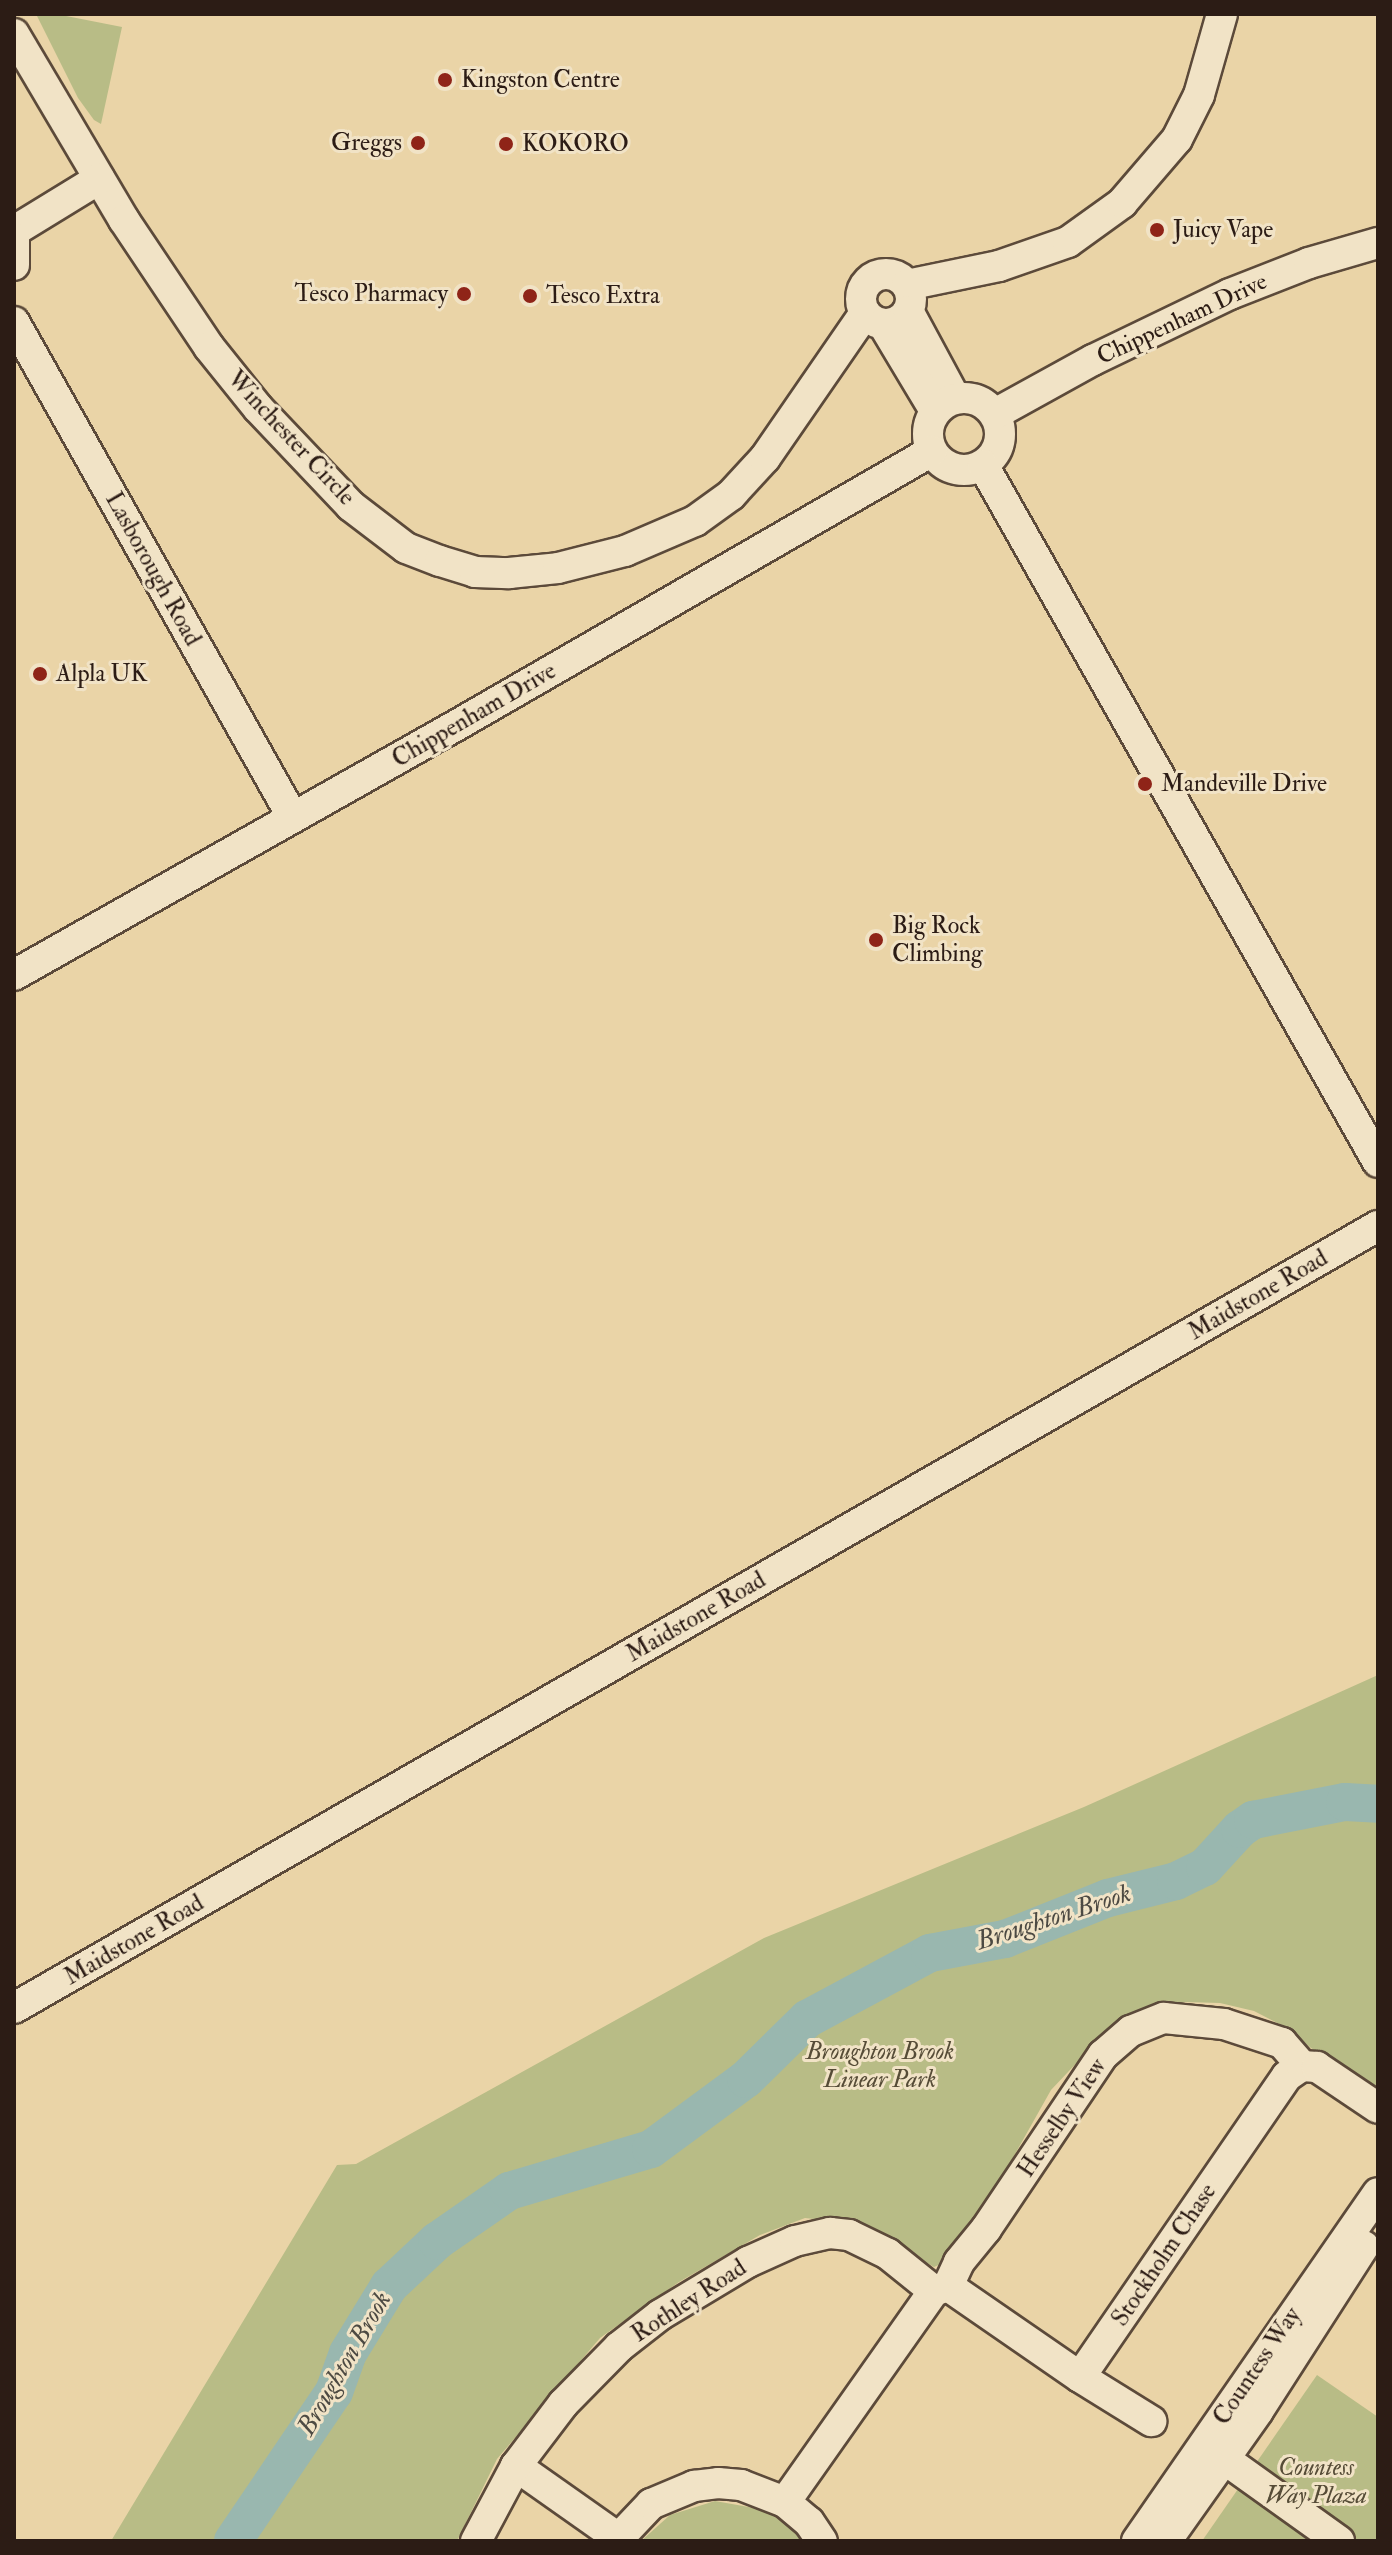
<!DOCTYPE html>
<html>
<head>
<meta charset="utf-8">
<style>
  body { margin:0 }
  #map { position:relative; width:1392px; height:2555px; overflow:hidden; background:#ead4a7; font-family:"IM FELL Double Pica",serif }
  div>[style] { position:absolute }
  .green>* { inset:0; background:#b8bc86 }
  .river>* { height:38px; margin:-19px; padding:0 19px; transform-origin:19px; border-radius:19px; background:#99b7af }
  .roads { filter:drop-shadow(2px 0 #5c4a3a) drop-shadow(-2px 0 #5c4a3a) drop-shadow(0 2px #5c4a3a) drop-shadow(0 -2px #5c4a3a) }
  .minor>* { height:30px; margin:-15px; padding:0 15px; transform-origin:15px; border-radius:15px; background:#f1e3c6 }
  .minor>.ring { margin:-15px; padding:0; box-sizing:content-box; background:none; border:30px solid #f1e3c6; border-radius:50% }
  .dots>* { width:22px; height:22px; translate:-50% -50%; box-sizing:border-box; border:4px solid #f1e3c6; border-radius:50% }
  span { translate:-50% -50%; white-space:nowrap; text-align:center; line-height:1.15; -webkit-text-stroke:6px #f1e3c6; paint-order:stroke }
  .poi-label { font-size:24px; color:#2c1c15 }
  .left { translate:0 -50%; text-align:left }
  .right { translate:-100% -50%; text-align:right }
  .street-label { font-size:24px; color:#2c1c15 }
  .park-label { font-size:24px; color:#564c37; font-style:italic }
  .water-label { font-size:26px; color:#4d4a43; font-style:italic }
  .frame { position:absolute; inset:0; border:16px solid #2c1c15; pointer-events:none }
</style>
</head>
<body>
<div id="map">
  <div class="green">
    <i style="clip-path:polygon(36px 14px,56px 14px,122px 27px,101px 124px,94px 120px,78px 98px)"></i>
    <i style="clip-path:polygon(1378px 1675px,1378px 2086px,1360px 2079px,1311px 2048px,1287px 2028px,1254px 2011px,1220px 2003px,1185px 2002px,1151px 2010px,1120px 2027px,1085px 2054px,1051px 2090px,983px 2211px,948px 2261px,934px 2267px,885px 2238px,850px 2223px,805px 2218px,760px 2235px,679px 2282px,600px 2338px,497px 2459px,457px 2541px,111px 2541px,337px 2165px,356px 2164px,764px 1938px,1084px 1807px)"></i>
    <i style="clip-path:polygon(1317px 2375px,1378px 2417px,1378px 2541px,1202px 2541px)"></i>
    <i style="clip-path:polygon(715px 2501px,760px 2509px,781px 2520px,803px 2541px,641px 2541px,670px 2515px)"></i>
  </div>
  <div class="river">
    <i style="left:233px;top:2541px;width:180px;rotate:-55.9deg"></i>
    <i style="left:334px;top:2392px;width:41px;rotate:-70.3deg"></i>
    <i style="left:348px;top:2353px;width:79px;rotate:-58.5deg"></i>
    <i style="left:389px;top:2286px;width:66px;rotate:-43.2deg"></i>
    <i style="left:437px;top:2241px;width:88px;rotate:-34.8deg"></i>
    <i style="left:509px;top:2191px;width:148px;rotate:-16.5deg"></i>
    <i style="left:651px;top:2149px;width:118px;rotate:-36.4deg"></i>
    <i style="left:746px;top:2079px;width:86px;rotate:-44.5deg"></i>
    <i style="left:807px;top:2019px;width:140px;rotate:-28.2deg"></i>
    <i style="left:930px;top:1953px;width:76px;rotate:-10.6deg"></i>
    <i style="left:1005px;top:1939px;width:111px;rotate:-21.7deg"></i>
    <i style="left:1108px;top:1898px;width:70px;rotate:-14deg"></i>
    <i style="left:1176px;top:1881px;width:32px;rotate:-26deg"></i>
    <i style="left:1205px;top:1867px;width:52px;rotate:-47.4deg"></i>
    <i style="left:1240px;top:1829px;width:16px;rotate:-35deg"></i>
    <i style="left:1253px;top:1820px;width:94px;rotate:-11.1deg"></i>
    <i style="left:1345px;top:1802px;width:33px;rotate:3deg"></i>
  </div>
  <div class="roads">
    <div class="minor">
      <i style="left:14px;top:34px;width:216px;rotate:59.4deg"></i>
      <i style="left:124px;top:220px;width:153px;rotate:56.2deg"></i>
      <i style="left:209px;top:347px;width:78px;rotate:51.2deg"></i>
      <i style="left:258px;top:408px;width:135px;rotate:46.5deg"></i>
      <i style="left:351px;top:506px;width:69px;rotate:37.4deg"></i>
      <i style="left:406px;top:548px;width:36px;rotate:21deg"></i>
      <i style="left:440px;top:561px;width:37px;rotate:17deg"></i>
      <i style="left:475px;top:572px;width:34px;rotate:2deg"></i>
      <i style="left:509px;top:573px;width:49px;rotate:-5.8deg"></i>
      <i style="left:558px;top:568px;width:69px;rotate:-14.2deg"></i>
      <i style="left:625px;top:551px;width:76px;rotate:-23.2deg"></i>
      <i style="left:695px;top:521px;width:44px;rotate:-35.8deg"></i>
      <i style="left:731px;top:495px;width:50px;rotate:-47.4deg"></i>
      <i style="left:765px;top:458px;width:176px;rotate:-55.4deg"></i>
      <i style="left:14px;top:231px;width:100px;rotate:-31.5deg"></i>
      <i style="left:14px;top:238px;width:27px;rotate:90deg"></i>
      <i class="ring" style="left:861px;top:274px;width:20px;height:20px"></i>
      <i style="left:907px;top:285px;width:94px;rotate:-11.7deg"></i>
      <i style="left:999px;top:266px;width:73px;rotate:-19.2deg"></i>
      <i style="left:1068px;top:242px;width:67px;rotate:-35.8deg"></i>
      <i style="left:1122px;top:203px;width:84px;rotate:-49.3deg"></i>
      <i style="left:1177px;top:139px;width:49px;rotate:-63.4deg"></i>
      <i style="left:1199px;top:95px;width:84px;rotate:-74.1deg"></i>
      <i style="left:908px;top:311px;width:99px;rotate:61.6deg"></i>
      <i style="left:14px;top:322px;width:567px;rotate:60.63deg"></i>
      <i style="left:883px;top:324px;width:101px;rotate:59.1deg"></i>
      <i class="ring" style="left:928px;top:398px;width:42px;height:42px"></i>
      <i style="left:995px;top:414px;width:112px;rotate:-28.9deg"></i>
      <i style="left:1093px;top:360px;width:152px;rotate:-25.7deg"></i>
      <i style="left:1230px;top:294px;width:85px;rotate:-21.4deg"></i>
      <i style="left:1309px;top:263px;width:72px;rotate:-16.2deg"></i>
      <i style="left:983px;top:465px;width:801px;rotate:60.46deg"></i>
      <i style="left:14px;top:975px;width:509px;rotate:-29.44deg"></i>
      <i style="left:457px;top:725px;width:548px;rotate:-29.98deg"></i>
      <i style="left:14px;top:2008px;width:1572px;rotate:-29.83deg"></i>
      <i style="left:948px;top:2286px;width:26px;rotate:-65deg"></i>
      <i style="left:959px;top:2262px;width:43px;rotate:-50.7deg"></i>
      <i style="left:986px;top:2229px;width:210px;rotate:-56.1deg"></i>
      <i style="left:1103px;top:2055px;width:37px;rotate:-41deg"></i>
      <i style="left:1131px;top:2031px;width:35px;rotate:-22deg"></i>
      <i style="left:1164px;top:2018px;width:60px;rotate:5.7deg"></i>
      <i style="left:1224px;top:2024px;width:61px;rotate:18.1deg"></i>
      <i style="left:1282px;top:2043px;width:30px;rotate:49deg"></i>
      <i style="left:934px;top:2291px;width:15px;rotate:-20deg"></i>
      <i style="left:948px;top:2286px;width:160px;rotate:34.6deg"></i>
      <i style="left:1080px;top:2377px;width:365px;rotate:-55.5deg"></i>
      <i style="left:1287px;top:2076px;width:18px;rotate:-34deg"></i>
      <i style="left:1302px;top:2066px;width:15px;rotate:4deg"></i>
      <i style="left:1317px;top:2067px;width:73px;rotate:33.9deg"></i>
      <i style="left:1080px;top:2377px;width:84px;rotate:31.8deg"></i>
      <i style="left:1209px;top:2448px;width:160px;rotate:35.6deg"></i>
      <i style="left:516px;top:2466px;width:125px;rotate:35.2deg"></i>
      <i style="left:785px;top:2502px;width:258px;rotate:-54.8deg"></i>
      <i style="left:476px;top:2541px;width:85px;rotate:-61.9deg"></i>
      <i style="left:516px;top:2466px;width:78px;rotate:-52.8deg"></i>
      <i style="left:563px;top:2404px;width:80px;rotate:-45.5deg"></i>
      <i style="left:619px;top:2347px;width:52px;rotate:-38deg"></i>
      <i style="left:660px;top:2315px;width:103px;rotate:-31.1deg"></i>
      <i style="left:748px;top:2262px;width:51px;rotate:-24.1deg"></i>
      <i style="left:795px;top:2241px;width:36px;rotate:-13deg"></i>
      <i style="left:830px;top:2233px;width:19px;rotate:6deg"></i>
      <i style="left:849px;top:2235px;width:43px;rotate:26deg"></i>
      <i style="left:888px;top:2254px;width:59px;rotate:38.8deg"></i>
      <i style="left:616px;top:2541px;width:51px;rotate:-46.6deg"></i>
      <i style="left:651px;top:2504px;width:47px;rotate:-22.7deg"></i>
      <i style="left:694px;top:2486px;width:24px;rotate:-7deg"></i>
      <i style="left:718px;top:2483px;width:23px;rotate:5deg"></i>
      <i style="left:741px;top:2485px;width:47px;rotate:21.1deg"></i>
      <i style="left:785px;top:2502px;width:31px;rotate:40deg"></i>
      <i style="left:809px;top:2522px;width:23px;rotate:56deg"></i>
      <i style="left:1137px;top:2541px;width:423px;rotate:-55.3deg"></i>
      <i style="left:1166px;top:2541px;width:159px;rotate:-54.7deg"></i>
      <i style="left:1258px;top:2411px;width:196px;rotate:-57.3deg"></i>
    </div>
  </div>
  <div class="dots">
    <i style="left:445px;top:80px;background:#8f2418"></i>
    <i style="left:418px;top:143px;background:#8f2418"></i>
    <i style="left:506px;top:144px;background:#8f2418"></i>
    <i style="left:1157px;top:230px;background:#8f2418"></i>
    <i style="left:464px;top:294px;background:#8f2418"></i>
    <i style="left:530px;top:296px;background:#8f2418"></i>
    <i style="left:40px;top:674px;background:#8f2418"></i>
    <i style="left:1145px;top:784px;background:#8f2418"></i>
    <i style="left:876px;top:940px;background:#8f2418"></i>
  </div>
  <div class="poi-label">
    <span class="left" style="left:461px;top:80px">Kingston Centre</span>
    <span class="right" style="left:402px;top:143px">Greggs</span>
    <span class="left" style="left:522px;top:144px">KOKORO</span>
    <span class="left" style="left:1173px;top:230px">Juicy Vape</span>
    <span class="right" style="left:448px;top:294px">Tesco Pharmacy</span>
    <span class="left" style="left:546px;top:296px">Tesco Extra</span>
    <span class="left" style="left:56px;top:674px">Alpla UK</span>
    <span class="left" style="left:1161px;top:784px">Mandeville Drive</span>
    <span class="left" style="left:892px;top:940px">Big Rock<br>Climbing</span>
  </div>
  <div class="street-label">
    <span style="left:1182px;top:319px;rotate:-25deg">Chippenham Drive</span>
    <span style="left:291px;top:438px;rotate:47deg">Winchester Circle</span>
    <span style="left:153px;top:569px;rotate:61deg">Lasborough Road</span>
    <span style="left:474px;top:715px;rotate:-30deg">Chippenham Drive</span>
    <span style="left:1258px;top:1295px;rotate:-30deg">Maidstone Road</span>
    <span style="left:696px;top:1617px;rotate:-30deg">Maidstone Road</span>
    <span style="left:134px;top:1940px;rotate:-30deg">Maidstone Road</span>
    <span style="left:1062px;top:2118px;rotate:-56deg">Hesselby View</span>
    <span style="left:1164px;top:2255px;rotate:-56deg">Stockholm Chase</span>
    <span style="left:689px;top:2301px;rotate:-33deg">Rothley Road</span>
    <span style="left:1257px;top:2366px;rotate:-56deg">Countess Way</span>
  </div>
  <div class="park-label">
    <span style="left:880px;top:2066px">Broughton Brook<br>Linear Park</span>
    <span style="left:1316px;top:2482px">Countess<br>Way Plaza</span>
  </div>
  <div class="water-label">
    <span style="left:1054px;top:1918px;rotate:-18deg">Broughton Brook</span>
    <span style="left:345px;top:2364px;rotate:-60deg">Broughton Brook</span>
  </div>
  <div class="frame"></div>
</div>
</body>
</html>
